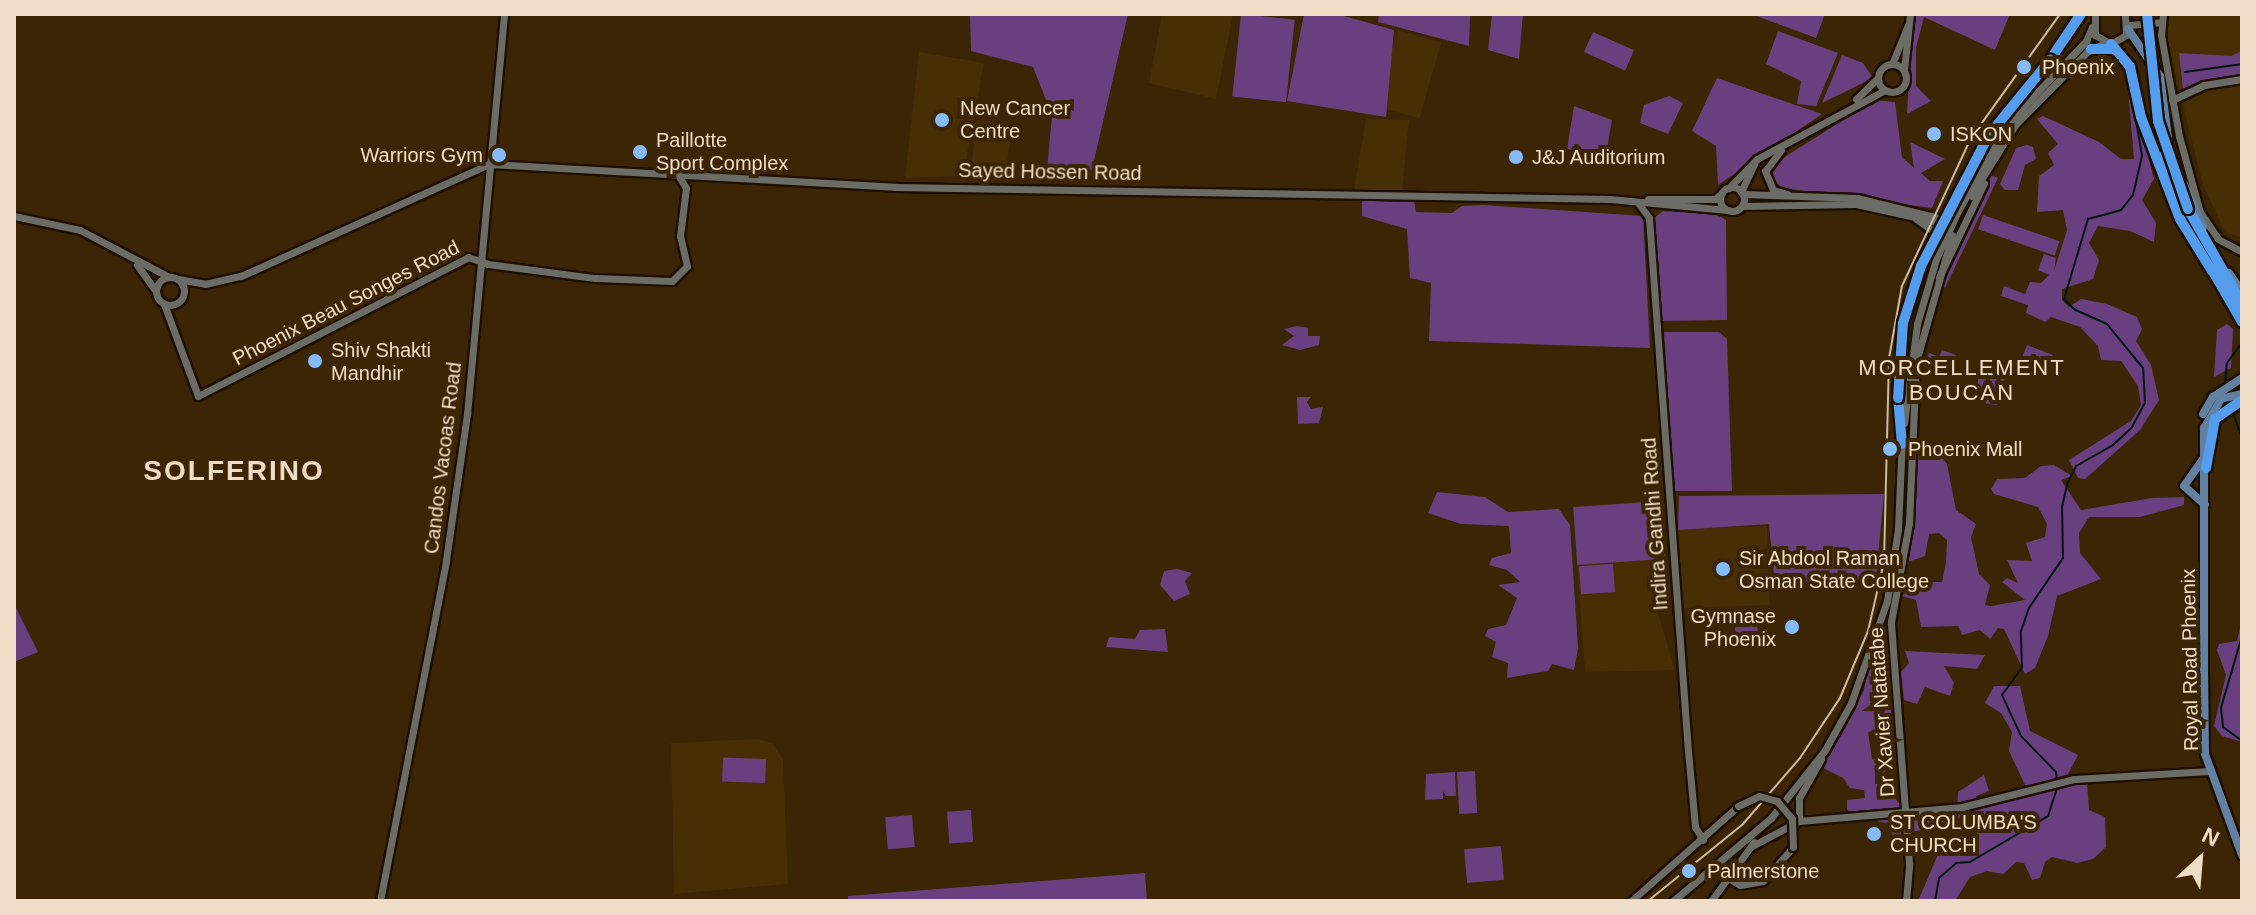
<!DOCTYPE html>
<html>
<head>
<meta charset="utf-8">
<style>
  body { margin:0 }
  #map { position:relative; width:2256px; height:915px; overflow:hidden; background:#3b2504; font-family:Arial,sans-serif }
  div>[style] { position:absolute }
  .built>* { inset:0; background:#482e05; transform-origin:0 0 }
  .green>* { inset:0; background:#6a3f80; transform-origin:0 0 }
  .stream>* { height:2px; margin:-1px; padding:0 1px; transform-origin:1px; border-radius:1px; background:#051514 }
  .roads { filter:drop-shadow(2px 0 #1e0f00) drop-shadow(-2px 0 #1e0f00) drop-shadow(0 2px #1e0f00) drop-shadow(0 -2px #1e0f00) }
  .secondary>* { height:7px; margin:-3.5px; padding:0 3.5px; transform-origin:3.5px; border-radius:3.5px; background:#6c6c67 }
  .secondary>.ring { margin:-3.5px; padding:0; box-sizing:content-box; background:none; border:7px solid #6c6c67; border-radius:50% }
  .primary>* { height:8px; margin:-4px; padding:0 4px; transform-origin:4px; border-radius:4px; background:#6280a1 }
  .highway>* { height:10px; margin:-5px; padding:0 5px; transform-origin:5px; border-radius:5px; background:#549cee }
  .tram>* { height:2px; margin:-1px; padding:0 1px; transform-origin:1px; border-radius:1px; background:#cdbba3 }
  .bridges { filter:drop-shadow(2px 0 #1e0f00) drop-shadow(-2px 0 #1e0f00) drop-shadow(0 2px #1e0f00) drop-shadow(0 -2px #1e0f00) }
  .secondary-bridge>* { height:7px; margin:-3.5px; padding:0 3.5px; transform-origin:3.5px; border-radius:3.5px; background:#6c6c67 }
  .highway-bridge>* { height:10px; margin:-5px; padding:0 5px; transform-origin:5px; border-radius:5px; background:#549cee }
  .dots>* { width:22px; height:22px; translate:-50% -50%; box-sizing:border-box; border:4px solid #3b2504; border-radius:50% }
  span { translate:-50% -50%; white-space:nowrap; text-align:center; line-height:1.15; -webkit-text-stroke:8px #3b2504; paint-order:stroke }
  .poi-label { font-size:20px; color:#efddc7 }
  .left { translate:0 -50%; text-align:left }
  .right { translate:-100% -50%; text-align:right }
  .street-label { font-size:20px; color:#efddc7 }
  .neighbourhood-label { font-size:22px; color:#efddc7; letter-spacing:2px }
  .district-label { font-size:28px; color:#efddc7; font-weight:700; letter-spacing:2px }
  .frame { position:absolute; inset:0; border:16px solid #efddc7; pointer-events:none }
  .north { position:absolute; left:2160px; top:819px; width:80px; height:80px; -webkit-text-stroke:6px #3b2504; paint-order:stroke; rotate:26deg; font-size:22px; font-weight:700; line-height:32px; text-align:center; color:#efddc7 }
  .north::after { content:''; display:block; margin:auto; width:28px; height:36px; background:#efddc7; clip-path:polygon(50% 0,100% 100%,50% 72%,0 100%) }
</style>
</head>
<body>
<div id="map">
  <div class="built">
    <i style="clip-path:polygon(1162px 14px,1233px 14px,1216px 99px,1149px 83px)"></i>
    <i style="clip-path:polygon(2160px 14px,2242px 14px,2242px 238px,2225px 232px,2203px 185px)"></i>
    <i style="left:1398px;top:30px;width:45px;height:79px;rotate:16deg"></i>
    <i style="clip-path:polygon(919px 52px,984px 63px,963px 176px,905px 178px)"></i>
    <i style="clip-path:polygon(1366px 119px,1409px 120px,1402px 192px,1354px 190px)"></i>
    <i style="clip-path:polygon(977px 121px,1012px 122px,1005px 181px,969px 181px)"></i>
    <i style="clip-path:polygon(1661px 501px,1665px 559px,1652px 572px,1654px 600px,1675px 670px,1585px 672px,1573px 506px)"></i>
    <i style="left:1767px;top:526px;width:79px;height:92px;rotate:88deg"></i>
    <i style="clip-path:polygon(758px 739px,772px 743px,783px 759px,788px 884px,674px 894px,671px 743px)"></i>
  </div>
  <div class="green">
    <i style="clip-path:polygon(970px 14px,1128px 14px,1089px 182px,1046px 181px,1052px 115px,1033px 67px,971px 51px)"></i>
    <i style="left:1241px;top:14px;width:54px;height:83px;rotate:6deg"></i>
    <i style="clip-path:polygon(1304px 14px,1337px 14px,1394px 30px,1386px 117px,1287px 101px)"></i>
    <i style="clip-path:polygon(1379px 14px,1470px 14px,1469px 46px,1378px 22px)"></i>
    <i style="clip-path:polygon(1492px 14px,1523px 14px,1519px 59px,1488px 50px)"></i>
    <i style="clip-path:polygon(1751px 14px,1825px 14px,1816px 38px)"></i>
    <i style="clip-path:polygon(1913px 14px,2010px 14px,1995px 50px,1924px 17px,1916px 48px,1916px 86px,1931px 101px,1907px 114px)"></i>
    <i style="clip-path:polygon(1778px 31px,1838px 53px,1816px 106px,1797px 104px,1801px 81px,1766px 64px)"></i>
    <i style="left:1593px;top:32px;width:45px;height:22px;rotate:24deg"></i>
    <i style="clip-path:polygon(2242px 51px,2242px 75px,2183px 89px,2179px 53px,2231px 56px)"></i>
    <i style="clip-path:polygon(1842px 55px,1863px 63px,1873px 78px,1822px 103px)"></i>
    <i style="clip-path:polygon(1717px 78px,1816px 112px,1822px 114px,1718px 185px,1716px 146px,1692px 131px)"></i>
    <i style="clip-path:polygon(2127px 78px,2154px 179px,2142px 200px,2156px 223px,2154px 242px,2130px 231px,2098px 226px,2089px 243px,2099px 260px,2093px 279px,2062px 289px,2062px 300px,2069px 307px,2081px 299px,2107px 304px,2137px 317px,2142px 329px,2136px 341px,2151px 365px,2159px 400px,2140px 430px,2085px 479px,2078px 478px,2069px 460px,2131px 421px,2141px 405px,2138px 386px,2121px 361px,2101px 360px,2098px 346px,2080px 327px,2051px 317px,2045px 322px,2026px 313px,2028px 305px,2001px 296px,2004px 286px,2025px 294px,2030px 282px,2041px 283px,2049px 275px,2038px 270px,2044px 254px,2056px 258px,2054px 271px,2067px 230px,2063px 210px,2037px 212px,2039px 176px,2054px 165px,2048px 153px,2058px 144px,2037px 119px,2043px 116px,2099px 142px,2121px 159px,2134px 159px)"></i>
    <i style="clip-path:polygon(1669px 96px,1683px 103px,1668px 134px,1640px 123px,1644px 105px)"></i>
    <i style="clip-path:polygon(1875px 100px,1895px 102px,1902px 157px,1914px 168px,1910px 142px,1945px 159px,1921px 173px,1930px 181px,1943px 181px,1932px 208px,1783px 188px,1773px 180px,1772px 165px)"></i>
    <i style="clip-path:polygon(1574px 106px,1612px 120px,1606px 154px,1567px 149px)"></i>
    <i style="clip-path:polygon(2027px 145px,2033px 147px,2036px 159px,2025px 165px,2018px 190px,2005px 190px,2000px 184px,2016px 148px)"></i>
    <i style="clip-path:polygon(1990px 175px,1998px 178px,1945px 288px,1940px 285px)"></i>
    <i style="clip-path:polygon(1362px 199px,1414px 201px,1416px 212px,1452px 213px,1462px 206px,1483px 205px,1643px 216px,1650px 348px,1429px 341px,1431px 283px,1410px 278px,1407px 229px,1362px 216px)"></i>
    <i style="clip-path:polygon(1663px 211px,1715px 214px,1726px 220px,1727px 320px,1660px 321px,1654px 218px)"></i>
    <i style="left:1983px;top:215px;width:81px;height:15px;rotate:19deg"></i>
    <i style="clip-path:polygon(2227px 324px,2233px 329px,2231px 368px,2214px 377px,2217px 330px)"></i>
    <i style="clip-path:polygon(1297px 326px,1308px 328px,1308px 336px,1320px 336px,1319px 345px,1300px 350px,1282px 345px,1294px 336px,1284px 329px)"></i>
    <i style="clip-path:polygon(1664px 332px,1719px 332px,1727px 339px,1732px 491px,1674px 491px)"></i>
    <i style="left:2027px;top:345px;width:28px;height:15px;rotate:21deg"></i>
    <i style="clip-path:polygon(1942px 350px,1956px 355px,1947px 375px,1924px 366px,1929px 353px,1939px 357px)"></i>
    <i style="clip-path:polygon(2002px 370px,2007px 371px,1997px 405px,1975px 402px,1979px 373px,1997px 375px)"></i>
    <i style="clip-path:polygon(1297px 397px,1311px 397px,1307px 402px,1311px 409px,1323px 407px,1319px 423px,1298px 424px)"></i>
    <i style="clip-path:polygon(1911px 456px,1942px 458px,1947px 464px,1956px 510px,1976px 524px,1971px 537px,1979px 574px,1990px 585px,1985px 605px,1991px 606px,2025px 600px,2002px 582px,2007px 578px,2018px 583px,2007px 560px,2032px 561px,2026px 543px,2045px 537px,2047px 524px,2038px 507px,1994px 494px,1991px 489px,1997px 479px,2025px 478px,2041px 466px,2054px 465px,2072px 476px,2061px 480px,2081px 510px,2152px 498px,2184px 497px,2184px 505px,2140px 517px,2089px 517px,2079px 533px,2080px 553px,2101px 579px,2057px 596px,2048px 636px,2035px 668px,2025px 674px,2004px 629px,1998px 628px,1990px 639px,1980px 630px,1962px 635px,1958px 626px,1921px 627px,1916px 600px,1902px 596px,1920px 582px,1942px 582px,1946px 562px,1947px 540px,1939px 533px,1929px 534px,1925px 556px,1908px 562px)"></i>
    <i style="clip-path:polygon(1437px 492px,1485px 497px,1508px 512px,1559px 509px,1570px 525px,1578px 648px,1574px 670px,1552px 664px,1548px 671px,1507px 678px,1508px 663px,1492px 657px,1496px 642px,1485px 636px,1488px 629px,1506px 625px,1517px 598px,1498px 585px,1520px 582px,1507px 570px,1489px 565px,1492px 558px,1511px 553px,1509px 526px,1461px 524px,1428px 513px)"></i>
    <i style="clip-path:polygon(1884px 494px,1876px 578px,1775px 586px,1769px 524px,1678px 530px,1679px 496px)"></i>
    <i style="left:1661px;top:501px;width:58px;height:88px;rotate:86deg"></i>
    <i style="left:1613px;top:564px;width:28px;height:34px;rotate:86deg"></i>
    <i style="clip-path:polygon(1177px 569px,1192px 573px,1185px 581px,1190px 594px,1174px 601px,1160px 585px,1164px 571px)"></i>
    <i style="clip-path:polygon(14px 604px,38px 652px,14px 662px)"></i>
    <i style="left:1756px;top:612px;width:34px;height:22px;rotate:85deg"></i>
    <i style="clip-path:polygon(2242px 619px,2242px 742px,2222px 736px,2214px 726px,2226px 675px,2217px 650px,2219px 644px,2237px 641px)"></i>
    <i style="clip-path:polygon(1165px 629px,1168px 652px,1106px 647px,1109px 637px,1135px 639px,1140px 630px)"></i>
    <i style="clip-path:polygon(1905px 651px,1985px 655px,1977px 669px,1944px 666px,1954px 683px,1950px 696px,1925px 687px,1917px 704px,1904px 700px,1901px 672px,1909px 663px)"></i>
    <i style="clip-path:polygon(1881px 665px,1893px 720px,1888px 727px,1868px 732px,1872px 759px,1891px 758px,1883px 775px,1875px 776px,1875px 784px,1894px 786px,1896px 800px,1911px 814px,1941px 811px,1946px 818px,1940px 825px,1909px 833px,1906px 858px,1886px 823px,1852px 816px,1847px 809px,1847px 800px,1865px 798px,1864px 790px,1850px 788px,1843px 778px,1821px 767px,1864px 690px,1868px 669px)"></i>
    <i style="clip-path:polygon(1994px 686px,2020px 686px,2030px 731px,2078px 755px,2068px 774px,2026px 787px,2009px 751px,2012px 732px,2001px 713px,1985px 703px)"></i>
    <i style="left:766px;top:759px;width:24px;height:43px;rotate:92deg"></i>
    <i style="left:1475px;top:771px;width:42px;height:18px;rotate:87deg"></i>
    <i style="clip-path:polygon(1455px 772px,1456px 796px,1446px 796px,1443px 791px,1443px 799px,1425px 800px,1426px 774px)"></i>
    <i style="clip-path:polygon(1984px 775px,1989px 791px,1976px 796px,1973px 803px,2087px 782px,2089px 810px,2105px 817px,2106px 847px,2093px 859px,2077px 863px,2052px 857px,2045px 862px,2040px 878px,2032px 880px,2024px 863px,2016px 862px,2003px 874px,1987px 871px,1970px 877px,1955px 901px,1918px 901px,1939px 852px,1964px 855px,1975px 847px,1979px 822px,1957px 818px,1958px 792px)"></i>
    <i style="left:971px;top:810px;width:32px;height:24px;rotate:86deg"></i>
    <i style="left:912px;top:815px;width:32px;height:27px;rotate:85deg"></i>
    <i style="left:1501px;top:846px;width:34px;height:37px;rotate:85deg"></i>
    <i style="clip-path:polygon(1145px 873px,1147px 901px,848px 901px,848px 896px)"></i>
  </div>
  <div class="stream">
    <i style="left:2185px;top:72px;width:58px;rotate:-8deg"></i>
    <i style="left:2225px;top:384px;width:21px;rotate:-85deg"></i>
    <i style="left:2227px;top:363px;width:26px;rotate:-54deg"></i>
    <i style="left:2233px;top:413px;width:27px;rotate:70deg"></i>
    <i style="left:2242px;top:636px;width:75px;rotate:106.3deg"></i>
    <i style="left:2221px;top:708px;width:19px;rotate:84deg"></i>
    <i style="left:2223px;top:727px;width:24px;rotate:36deg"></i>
    <i style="left:2057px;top:780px;width:8px;rotate:-97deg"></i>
    <i style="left:2056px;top:772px;width:50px;rotate:-134.2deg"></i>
    <i style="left:2021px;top:736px;width:45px;rotate:-114.9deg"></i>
    <i style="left:2002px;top:695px;width:34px;rotate:-54deg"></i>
    <i style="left:2022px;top:667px;width:36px;rotate:-92deg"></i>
    <i style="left:2021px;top:631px;width:24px;rotate:-71deg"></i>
    <i style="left:2029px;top:608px;width:60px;rotate:-55.8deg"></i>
    <i style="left:2063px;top:558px;width:51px;rotate:-91.1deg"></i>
    <i style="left:2062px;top:507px;width:26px;rotate:-77deg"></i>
    <i style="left:2068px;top:482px;width:18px;rotate:-63deg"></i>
    <i style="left:2076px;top:466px;width:43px;rotate:-29.6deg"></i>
    <i style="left:2113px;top:445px;width:26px;rotate:-43deg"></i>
    <i style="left:2132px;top:427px;width:27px;rotate:-62deg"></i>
    <i style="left:2145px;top:403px;width:35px;rotate:-93deg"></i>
    <i style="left:2143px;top:368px;width:57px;rotate:-129.3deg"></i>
    <i style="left:2107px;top:324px;width:35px;rotate:-156deg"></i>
    <i style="left:2075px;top:310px;width:16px;rotate:-135deg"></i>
    <i style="left:2064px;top:299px;width:84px;rotate:-73.3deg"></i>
    <i style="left:2088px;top:219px;width:34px;rotate:-15deg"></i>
    <i style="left:2121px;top:210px;width:19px;rotate:-51deg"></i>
    <i style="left:2133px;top:195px;width:40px;rotate:-77deg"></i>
    <i style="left:2142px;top:156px;width:55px;rotate:-99.5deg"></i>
    <i style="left:1935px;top:901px;width:23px;rotate:-80deg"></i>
    <i style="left:1939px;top:878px;width:23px;rotate:-41deg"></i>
    <i style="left:1956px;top:863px;width:14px;rotate:-4deg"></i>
    <i style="left:1970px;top:862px;width:91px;rotate:-30.5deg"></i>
    <i style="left:2048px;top:816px;width:32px;rotate:-72deg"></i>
  </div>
  <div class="roads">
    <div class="secondary">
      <i style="left:2095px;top:14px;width:21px;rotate:90deg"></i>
      <i style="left:2095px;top:35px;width:18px;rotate:29deg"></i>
      <i style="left:2111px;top:44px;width:17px;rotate:-31deg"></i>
      <i style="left:2126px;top:35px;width:21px;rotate:-93deg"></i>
      <i style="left:2163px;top:14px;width:21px;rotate:95deg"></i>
      <i style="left:2161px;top:35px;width:103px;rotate:79.9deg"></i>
      <i style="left:2179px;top:136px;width:79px;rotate:74.6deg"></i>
      <i style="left:2200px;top:212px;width:32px;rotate:56deg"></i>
      <i style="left:2218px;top:239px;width:27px;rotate:28deg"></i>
      <i style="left:2129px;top:25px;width:32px;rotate:-5deg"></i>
      <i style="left:1892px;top:64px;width:42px;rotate:-67.7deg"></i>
      <i class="ring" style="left:1878px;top:64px;width:21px;height:21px"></i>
      <i style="left:1904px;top:70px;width:56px;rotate:-83.9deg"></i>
      <i style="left:1856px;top:99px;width:30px;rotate:-44deg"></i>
      <i style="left:2172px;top:100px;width:35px;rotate:-25deg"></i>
      <i style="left:2204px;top:85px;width:38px;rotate:-9deg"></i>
      <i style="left:1781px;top:150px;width:26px;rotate:127deg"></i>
      <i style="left:1765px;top:171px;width:21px;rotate:67deg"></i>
      <i style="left:1773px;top:190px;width:15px;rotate:16deg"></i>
      <i class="ring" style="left:1720px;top:187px;width:17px;height:17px"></i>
      <i style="left:1729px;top:188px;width:40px;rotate:-46deg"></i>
      <i style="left:1757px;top:159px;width:145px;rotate:-28.3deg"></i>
      <i style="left:1741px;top:192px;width:31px;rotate:-65deg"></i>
      <i style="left:1743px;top:194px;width:114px;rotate:2deg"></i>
      <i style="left:1857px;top:198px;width:93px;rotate:13.7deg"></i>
      <i style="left:1971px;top:196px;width:84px;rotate:-58.2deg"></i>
      <i style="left:2015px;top:125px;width:103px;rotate:-45.4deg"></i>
      <i style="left:2087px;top:52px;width:20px;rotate:-27deg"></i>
      <i style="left:1648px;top:199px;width:67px"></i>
      <i style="left:1715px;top:199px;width:9px;rotate:-41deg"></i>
      <i style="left:1639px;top:204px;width:17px;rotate:54deg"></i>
      <i style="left:1649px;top:218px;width:534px;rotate:85.82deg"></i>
      <i style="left:1688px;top:751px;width:76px;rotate:84.7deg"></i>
      <i style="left:1695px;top:827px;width:15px;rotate:58deg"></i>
      <i style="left:1742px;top:206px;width:114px;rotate:-1deg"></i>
      <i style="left:1856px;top:204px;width:92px;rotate:12.5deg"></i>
      <i style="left:14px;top:216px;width:67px;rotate:12deg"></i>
      <i style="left:80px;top:230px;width:101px;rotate:27.8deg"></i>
      <i style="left:1916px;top:219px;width:21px;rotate:35deg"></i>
      <i style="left:1933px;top:231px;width:10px;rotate:73deg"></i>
      <i style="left:137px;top:265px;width:31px;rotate:54deg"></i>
      <i class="ring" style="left:156px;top:277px;width:21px;height:21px"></i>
      <i style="left:1939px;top:277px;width:104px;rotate:-64.4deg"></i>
      <i style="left:178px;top:279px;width:27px;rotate:10deg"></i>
      <i style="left:205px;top:284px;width:37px;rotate:-13deg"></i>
      <i style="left:241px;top:276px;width:272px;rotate:-24.3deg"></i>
      <i style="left:489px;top:164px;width:407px;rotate:3.2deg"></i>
      <i style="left:895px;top:187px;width:715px;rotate:0.96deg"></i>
      <i style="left:1610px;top:199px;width:118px;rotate:5.4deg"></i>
      <i style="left:164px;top:304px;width:98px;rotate:69.7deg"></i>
      <i style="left:198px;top:396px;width:304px;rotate:-27.2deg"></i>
      <i style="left:468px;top:257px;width:21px;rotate:19deg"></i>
      <i style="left:488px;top:264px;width:108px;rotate:7.5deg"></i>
      <i style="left:595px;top:278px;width:77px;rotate:2.2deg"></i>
      <i style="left:672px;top:281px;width:21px;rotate:-45deg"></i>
      <i style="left:687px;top:266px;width:31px;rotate:-103deg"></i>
      <i style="left:680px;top:236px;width:48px;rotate:-82.9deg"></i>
      <i style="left:686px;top:188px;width:12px;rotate:-121deg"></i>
      <i style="left:1904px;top:423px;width:100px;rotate:-82.5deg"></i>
      <i style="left:1917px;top:324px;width:68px;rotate:-73.7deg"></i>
      <i style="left:1936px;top:259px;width:53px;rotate:-65.4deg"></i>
      <i style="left:1958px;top:211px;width:100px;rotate:-60.6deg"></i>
      <i style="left:2007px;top:124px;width:115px;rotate:-46.4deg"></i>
      <i style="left:2086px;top:41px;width:15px;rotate:-67deg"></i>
      <i style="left:1799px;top:821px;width:23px;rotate:-90deg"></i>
      <i style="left:1799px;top:798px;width:45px;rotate:-60.6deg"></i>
      <i style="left:1752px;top:846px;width:53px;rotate:-28deg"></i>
      <i style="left:1799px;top:821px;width:164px;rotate:-4.9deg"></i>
      <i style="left:1962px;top:807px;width:115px;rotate:-14deg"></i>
      <i style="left:2074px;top:779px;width:136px;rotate:-3.4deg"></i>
      <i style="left:1725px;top:876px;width:17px;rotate:31deg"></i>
      <i style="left:1740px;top:885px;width:23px;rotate:-10deg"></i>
      <i style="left:1763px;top:881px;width:45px;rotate:-48.6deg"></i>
      <i style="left:380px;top:901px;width:347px;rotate:-79deg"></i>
      <i style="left:446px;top:560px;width:148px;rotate:-81.8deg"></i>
      <i style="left:467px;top:414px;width:402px;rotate:-84.7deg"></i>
      <i style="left:1631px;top:901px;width:143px;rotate:-41.6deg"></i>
      <i style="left:1673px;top:901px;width:128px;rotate:-40.3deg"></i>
      <i style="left:1771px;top:818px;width:87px;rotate:-51.5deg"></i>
      <i style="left:1825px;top:750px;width:54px;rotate:-61deg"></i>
      <i style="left:1851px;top:703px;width:108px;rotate:-70.6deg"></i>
      <i style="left:1887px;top:601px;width:73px;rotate:-81.3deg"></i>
      <i style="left:1898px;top:529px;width:90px;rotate:-87.5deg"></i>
      <i style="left:1711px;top:901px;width:73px;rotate:-53.9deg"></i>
      <i style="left:1906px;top:901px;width:38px;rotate:-85deg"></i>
      <i style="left:1909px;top:863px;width:242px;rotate:-94.3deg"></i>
      <i style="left:1891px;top:622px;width:101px;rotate:-79.7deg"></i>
      <i style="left:1909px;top:523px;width:161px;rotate:-87.5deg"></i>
      <i style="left:1916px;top:362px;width:132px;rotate:-74.2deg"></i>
    </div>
    <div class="primary">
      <i style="left:2128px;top:29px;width:57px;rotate:55.8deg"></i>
      <i style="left:2160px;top:76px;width:62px;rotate:82.5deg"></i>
      <i style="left:2184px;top:184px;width:47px;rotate:66.2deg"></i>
      <i style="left:2229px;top:273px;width:23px;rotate:56deg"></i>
      <i style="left:2242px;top:394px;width:22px;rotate:167deg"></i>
      <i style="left:2221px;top:399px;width:34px;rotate:120deg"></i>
      <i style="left:2204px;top:428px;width:243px;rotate:90deg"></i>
      <i style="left:2204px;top:671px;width:83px;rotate:89.3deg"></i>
      <i style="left:2205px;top:754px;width:108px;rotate:69.9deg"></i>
      <i style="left:2203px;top:414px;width:20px;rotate:-60deg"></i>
      <i style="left:2213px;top:397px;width:35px;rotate:-33deg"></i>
      <i style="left:2203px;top:459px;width:33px;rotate:125deg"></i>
      <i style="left:2184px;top:486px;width:28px;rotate:42deg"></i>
    </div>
    <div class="highway">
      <i style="left:2111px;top:44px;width:30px;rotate:50deg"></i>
      <i style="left:2130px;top:67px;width:51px;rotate:77.6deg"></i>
      <i style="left:2141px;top:117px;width:109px;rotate:69.1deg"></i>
      <i style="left:2180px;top:219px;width:61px;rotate:58.4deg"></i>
      <i style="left:2091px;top:49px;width:24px"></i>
      <i style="left:2050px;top:60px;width:55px;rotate:-56deg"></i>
      <i style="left:2163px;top:156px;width:46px;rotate:70.8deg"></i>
      <i style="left:2188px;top:209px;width:109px;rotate:60.4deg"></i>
      <i style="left:2211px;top:268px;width:62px;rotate:60.1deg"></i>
      <i style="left:1898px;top:398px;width:46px;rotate:85deg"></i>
      <i style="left:2206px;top:468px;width:50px;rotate:-79.6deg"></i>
      <i style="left:2215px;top:419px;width:33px;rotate:-35deg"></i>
    </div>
  </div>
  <div class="tram">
    <i style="left:1648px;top:901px;width:122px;rotate:-39deg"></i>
    <i style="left:1743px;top:824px;width:87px;rotate:-49.2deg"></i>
    <i style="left:1800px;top:758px;width:72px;rotate:-56.3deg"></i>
    <i style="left:1840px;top:698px;width:73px;rotate:-67.3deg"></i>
    <i style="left:1868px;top:631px;width:71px;rotate:-76.9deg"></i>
    <i style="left:1884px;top:562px;width:204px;rotate:-88.6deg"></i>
    <i style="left:1889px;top:358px;width:73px;rotate:-79.8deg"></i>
    <i style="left:1902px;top:286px;width:163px;rotate:-65deg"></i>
    <i style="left:1971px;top:138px;width:153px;rotate:-54.3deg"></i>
  </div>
  <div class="bridges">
    <div class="secondary-bridge">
      <i style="left:1738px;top:806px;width:23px;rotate:-25deg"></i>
      <i style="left:1759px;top:796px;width:19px;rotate:16deg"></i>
      <i style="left:1777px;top:801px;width:23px;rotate:50deg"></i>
      <i style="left:1792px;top:819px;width:28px;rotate:88deg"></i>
    </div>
    <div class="highway-bridge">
      <i style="left:2147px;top:14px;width:108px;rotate:84.1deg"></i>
      <i style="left:2158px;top:121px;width:93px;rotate:71.2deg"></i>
      <i style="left:1898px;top:398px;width:75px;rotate:-86.2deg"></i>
      <i style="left:1903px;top:323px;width:60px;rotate:-72.5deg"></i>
      <i style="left:1921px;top:266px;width:148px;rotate:-62.6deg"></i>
      <i style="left:1989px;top:135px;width:97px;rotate:-50.9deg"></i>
    </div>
  </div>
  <div class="dots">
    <i style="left:2024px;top:67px;background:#85bbfb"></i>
    <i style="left:942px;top:120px;background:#85bbfb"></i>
    <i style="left:1934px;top:134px;background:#85bbfb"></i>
    <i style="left:640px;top:152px;background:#85bbfb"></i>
    <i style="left:499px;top:155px;background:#85bbfb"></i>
    <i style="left:1516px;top:157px;background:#85bbfb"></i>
    <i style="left:315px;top:361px;background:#85bbfb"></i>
    <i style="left:1890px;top:449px;background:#85bbfb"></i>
    <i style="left:1723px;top:569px;background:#85bbfb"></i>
    <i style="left:1792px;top:627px;background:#85bbfb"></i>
    <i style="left:1874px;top:834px;background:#85bbfb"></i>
    <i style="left:1689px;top:871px;background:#85bbfb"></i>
  </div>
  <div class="poi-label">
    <span class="left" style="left:2042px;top:67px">Phoenix</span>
    <span class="left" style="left:960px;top:120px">New Cancer<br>Centre</span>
    <span class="left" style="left:1950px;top:134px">ISKON</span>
    <span class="left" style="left:656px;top:152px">Paillotte<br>Sport Complex</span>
    <span class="right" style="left:483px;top:155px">Warriors Gym</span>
    <span class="left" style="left:1532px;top:157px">J&amp;J Auditorium</span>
    <span class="left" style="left:331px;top:362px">Shiv Shakti<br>Mandhir</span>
    <span class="left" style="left:1908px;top:449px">Phoenix Mall</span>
    <span class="left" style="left:1739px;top:570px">Sir Abdool Raman<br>Osman State College</span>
    <span class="right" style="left:1776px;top:628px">Gymnase<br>Phoenix</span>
    <span class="left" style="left:1890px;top:834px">ST COLUMBA'S<br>CHURCH</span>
    <span class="left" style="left:1707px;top:871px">Palmerstone</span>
  </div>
  <div class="street-label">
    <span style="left:1050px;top:172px;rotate:1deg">Sayed Hossen Road</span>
    <span style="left:346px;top:303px;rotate:-27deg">Phoenix Beau Songes Road</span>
    <span style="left:443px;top:458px;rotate:-83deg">Candos Vacoas Road</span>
    <span style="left:1655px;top:524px;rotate:-94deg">Indira Gandhi Road</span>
    <span style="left:2190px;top:660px;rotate:-91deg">Royal Road Phoenix</span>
    <span style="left:1882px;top:712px;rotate:-94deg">Dr Xavier Natatabe</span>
  </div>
  <div class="neighbourhood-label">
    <span style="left:1962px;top:380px">MORCELLEMENT<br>BOUCAN</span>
  </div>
  <div class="district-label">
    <span style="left:234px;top:471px">SOLFERINO</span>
  </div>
  <div class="frame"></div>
  <div class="north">N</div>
</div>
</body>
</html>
